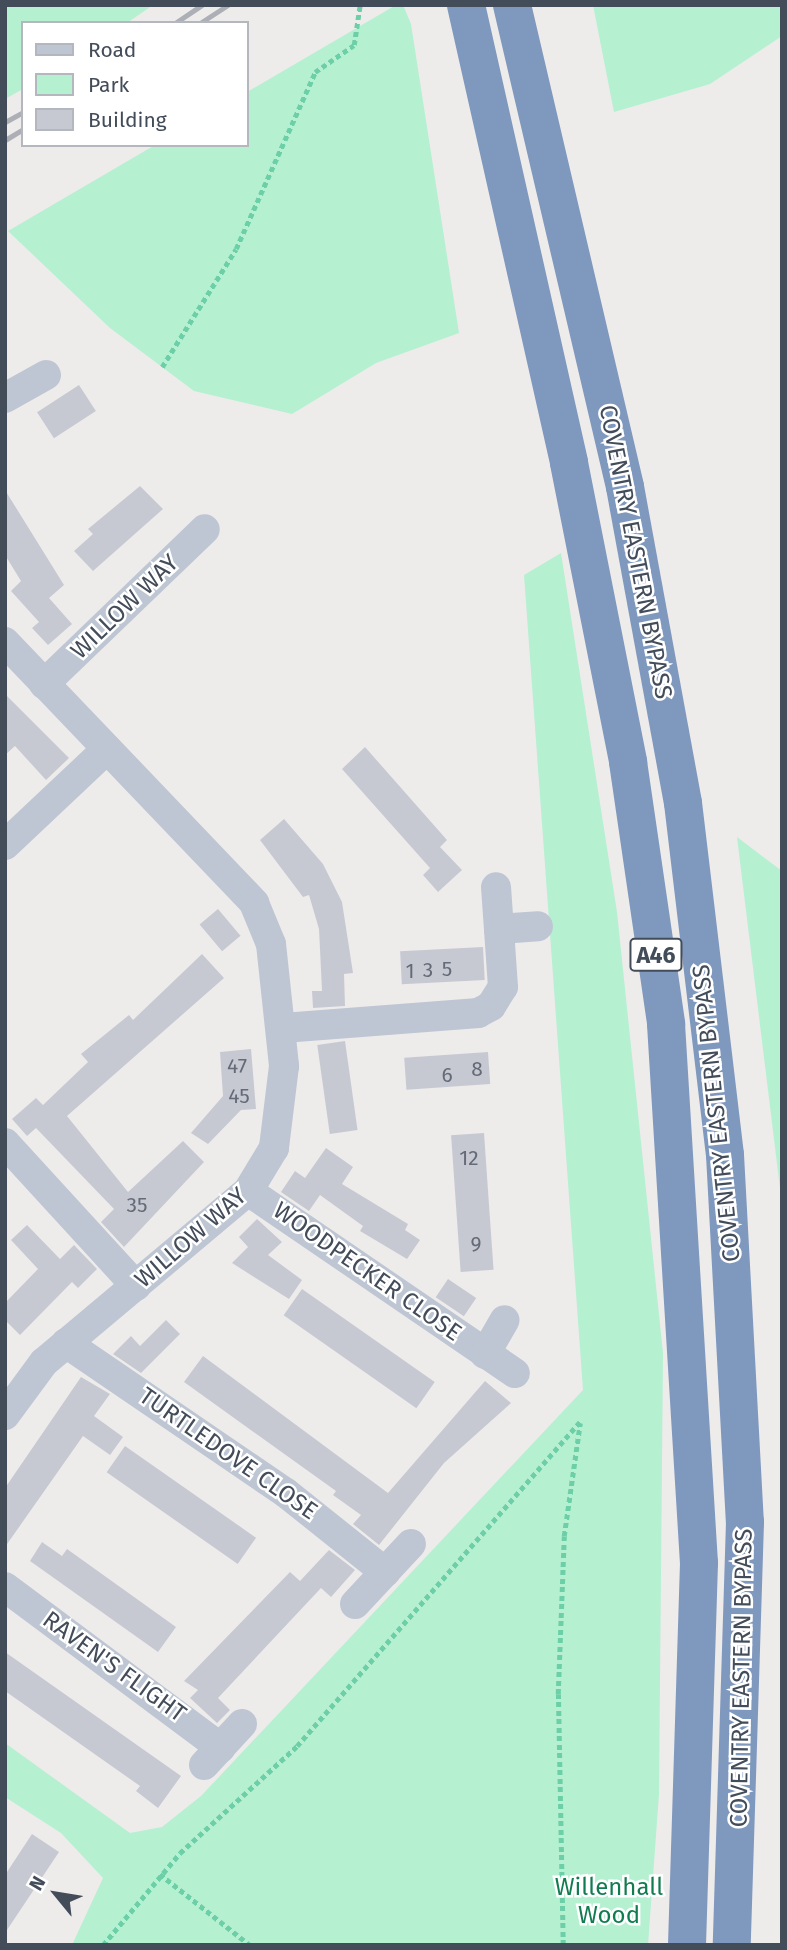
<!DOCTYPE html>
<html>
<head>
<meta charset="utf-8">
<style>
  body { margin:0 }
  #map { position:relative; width:787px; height:1950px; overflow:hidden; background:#eeebeb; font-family:"Fira Sans",sans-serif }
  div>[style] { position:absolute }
  .green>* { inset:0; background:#b5f0d1 }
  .building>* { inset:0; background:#c7c9d2; transform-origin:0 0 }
  .path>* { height:4.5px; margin-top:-2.25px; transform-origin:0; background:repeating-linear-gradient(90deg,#6ccfa8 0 5px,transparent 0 8.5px) }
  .minor>* { height:30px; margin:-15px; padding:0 15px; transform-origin:15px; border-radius:15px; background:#bdc6d2 }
  .highway>* { height:38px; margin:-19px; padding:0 19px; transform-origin:19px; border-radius:19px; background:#7f98be }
  .rail>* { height:5px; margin:-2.5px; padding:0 2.5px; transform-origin:2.5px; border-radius:2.5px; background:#adafb6 }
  span { translate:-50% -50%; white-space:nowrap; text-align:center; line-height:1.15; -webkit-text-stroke:5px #fff; paint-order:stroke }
  .number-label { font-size:21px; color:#646b77 }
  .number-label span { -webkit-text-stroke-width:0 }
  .shield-label span { padding:2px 5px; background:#fff; border:2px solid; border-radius:5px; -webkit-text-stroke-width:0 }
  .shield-label { font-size:23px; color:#434c59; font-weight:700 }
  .street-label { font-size:24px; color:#434c59 }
  .park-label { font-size:24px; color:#127c51 }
  .frame { position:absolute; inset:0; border:7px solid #434c59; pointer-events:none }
  .legend { position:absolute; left:21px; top:21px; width:228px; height:126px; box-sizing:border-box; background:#fff; border:2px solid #b4b7bd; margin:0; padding:9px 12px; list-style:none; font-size:21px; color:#434c59 }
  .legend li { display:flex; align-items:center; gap:14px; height:35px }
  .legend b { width:35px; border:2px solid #b4b7bd }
  .north { position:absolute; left:21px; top:1859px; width:70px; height:70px; -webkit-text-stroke:5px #fff; paint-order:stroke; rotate:300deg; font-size:19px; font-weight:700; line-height:28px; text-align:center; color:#434c59 }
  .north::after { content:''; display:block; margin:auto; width:24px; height:32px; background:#434c59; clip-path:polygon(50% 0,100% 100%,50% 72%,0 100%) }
</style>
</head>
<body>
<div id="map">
  <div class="green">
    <i style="clip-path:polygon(5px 5px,153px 5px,127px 23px,23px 23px,23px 89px,5px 99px)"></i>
    <i style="clip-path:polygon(396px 5px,403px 5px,411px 24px,459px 333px,376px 363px,292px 414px,194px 391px,110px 328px,8px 231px,155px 145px,247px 145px,247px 92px)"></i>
    <i style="clip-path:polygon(593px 5px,782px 5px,782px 36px,710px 84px,614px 112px)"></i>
    <i style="clip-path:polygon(561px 553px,617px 912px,663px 1353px,659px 1794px,648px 1945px,72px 1945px,103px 1878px,61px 1833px,5px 1797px,5px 1743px,130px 1833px,162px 1827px,201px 1796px,583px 1390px,524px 575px)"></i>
    <i style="clip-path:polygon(737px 837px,782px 871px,780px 1188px)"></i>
  </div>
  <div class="building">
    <i style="left:79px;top:385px;width:31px;height:50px;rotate:57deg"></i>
    <i style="clip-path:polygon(140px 486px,163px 509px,93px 571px,74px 551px,93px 534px,88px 529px)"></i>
    <i style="clip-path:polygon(5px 490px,64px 585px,49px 598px,72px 624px,48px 645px,32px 628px,39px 622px,11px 591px,21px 581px,5px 555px)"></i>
    <i style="clip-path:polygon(5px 694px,69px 758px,46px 780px,15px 746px,5px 755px)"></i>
    <i style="clip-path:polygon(365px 747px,447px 840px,440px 847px,462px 870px,438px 892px,423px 875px,430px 868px,342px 769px)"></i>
    <i style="clip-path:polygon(284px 819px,323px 864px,342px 902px,353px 973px,344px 974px,345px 1006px,313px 1008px,312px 991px,322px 991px,319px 929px,309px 895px,303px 897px,260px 840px)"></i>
    <i style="left:218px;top:909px;width:35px;height:24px;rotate:50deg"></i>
    <i style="left:483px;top:947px;width:33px;height:83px;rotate:87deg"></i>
    <i style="clip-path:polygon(202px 954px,224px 978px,67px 1116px,128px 1192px,183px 1141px,204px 1162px,124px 1247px,101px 1222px,114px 1209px,36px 1128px,27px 1136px,12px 1119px,36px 1098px,43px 1105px,88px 1062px,81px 1054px,129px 1015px,133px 1020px)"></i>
    <i style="left:345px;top:1041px;width:90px;height:28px;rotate:82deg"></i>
    <i style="clip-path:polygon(251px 1049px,256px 1109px,241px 1110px,208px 1144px,191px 1133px,223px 1096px,220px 1052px)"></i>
    <i style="left:488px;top:1052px;width:32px;height:84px;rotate:86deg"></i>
    <i style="left:484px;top:1133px;width:137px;height:33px;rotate:86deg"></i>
    <i style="clip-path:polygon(326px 1148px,353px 1167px,342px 1184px,408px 1224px,405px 1230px,420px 1240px,407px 1259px,360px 1231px,363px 1226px,320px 1195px,309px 1211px,281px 1192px,295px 1171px,305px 1178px)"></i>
    <i style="clip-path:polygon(257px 1219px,282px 1242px,268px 1255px,302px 1280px,289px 1299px,232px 1263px,248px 1247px,239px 1237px)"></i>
    <i style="clip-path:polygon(27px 1225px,60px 1259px,74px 1245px,97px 1269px,78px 1288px,72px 1282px,20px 1335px,5px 1320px,5px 1303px,38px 1269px,11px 1240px)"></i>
    <i style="left:448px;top:1279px;width:34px;height:22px;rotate:34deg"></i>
    <i style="left:302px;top:1289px;width:162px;height:32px;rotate:35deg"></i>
    <i style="clip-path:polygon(166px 1320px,180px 1334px,141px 1373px,113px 1354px,131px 1336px,140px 1346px)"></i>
    <i style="clip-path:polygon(203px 1356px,388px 1493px,485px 1381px,511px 1403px,444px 1463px,379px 1545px,353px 1524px,361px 1515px,333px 1495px,336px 1491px,184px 1382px)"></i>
    <i style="clip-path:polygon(81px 1377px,110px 1394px,94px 1416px,123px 1437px,110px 1455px,83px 1436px,5px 1547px,5px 1488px)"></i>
    <i style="left:125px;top:1446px;width:160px;height:32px;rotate:35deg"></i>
    <i style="clip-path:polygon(42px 1542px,62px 1556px,67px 1549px,176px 1627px,158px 1652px,30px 1561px)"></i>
    <i style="clip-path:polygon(329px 1550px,355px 1570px,331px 1597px,321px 1588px,218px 1698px,230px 1710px,217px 1723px,190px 1698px,198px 1690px,184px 1681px,290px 1572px,300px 1581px)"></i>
    <i style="clip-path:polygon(5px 1652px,181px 1776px,158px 1808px,136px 1791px,140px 1786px,5px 1691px)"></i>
    <i style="clip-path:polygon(32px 1834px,59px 1852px,5px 1933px,5px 1875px)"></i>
  </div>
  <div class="path">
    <i style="left:162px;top:367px;width:139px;rotate:-57.9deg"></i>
    <i style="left:236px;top:249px;width:194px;rotate:-65.9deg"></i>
    <i style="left:315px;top:72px;width:47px;rotate:-34.7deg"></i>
    <i style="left:354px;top:45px;width:40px;rotate:-81.5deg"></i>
    <i style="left:160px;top:1874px;width:115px;rotate:38.3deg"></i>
    <i style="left:103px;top:1945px;width:120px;rotate:-50.1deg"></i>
    <i style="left:180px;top:1853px;width:159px;rotate:-42.4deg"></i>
    <i style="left:297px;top:1746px;width:430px;rotate:-48.9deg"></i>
    <i style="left:563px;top:1945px;width:251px;rotate:-91.1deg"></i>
    <i style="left:558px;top:1694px;width:158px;rotate:-87.8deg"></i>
    <i style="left:564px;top:1536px;width:114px;rotate:-81.9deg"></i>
  </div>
  <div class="minor">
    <i style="left:5px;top:398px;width:47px;rotate:-29.3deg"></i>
    <i style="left:5px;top:642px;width:361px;rotate:46.3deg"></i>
    <i style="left:254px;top:903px;width:44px;rotate:67.5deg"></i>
    <i style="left:271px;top:944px;width:123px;rotate:83.9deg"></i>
    <i style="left:284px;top:1066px;width:83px;rotate:97deg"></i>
    <i style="left:274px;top:1148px;width:50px;rotate:121.2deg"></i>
    <i style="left:248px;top:1191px;width:266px;rotate:140deg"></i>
    <i style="left:44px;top:1362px;width:66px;rotate:126.3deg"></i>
    <i style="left:44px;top:684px;width:223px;rotate:-43.9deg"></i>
    <i style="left:5px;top:845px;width:140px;rotate:-43.3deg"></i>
    <i style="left:499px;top:929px;width:39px;rotate:-4deg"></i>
    <i style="left:283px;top:1028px;width:196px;rotate:-4.4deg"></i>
    <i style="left:478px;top:1013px;width:15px;rotate:-28deg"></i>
    <i style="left:491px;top:1006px;width:22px;rotate:-58deg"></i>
    <i style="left:503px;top:987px;width:100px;rotate:-94deg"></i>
    <i style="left:5px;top:1143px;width:194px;rotate:47.5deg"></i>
    <i style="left:248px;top:1191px;width:323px;rotate:34.3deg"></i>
    <i style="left:66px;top:1343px;width:266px;rotate:34.3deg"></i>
    <i style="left:286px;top:1493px;width:127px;rotate:38.6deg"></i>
    <i style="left:485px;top:1354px;width:39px;rotate:-60deg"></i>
    <i style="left:5px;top:1587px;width:269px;rotate:36.7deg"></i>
    <i style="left:355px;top:1604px;width:82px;rotate:-47deg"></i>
    <i style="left:204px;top:1765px;width:56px;rotate:-47.2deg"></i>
  </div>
  <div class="highway">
    <i style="left:466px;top:5px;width:469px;rotate:77.3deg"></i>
    <i style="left:569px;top:463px;width:305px;rotate:78.8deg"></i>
    <i style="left:628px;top:762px;width:265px;rotate:81.7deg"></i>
    <i style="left:666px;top:1024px;width:540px;rotate:86.5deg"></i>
    <i style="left:699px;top:1563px;width:382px;rotate:91.8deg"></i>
    <i style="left:512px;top:5px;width:495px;rotate:76.8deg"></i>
    <i style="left:625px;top:487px;width:321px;rotate:79.6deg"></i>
    <i style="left:683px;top:803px;width:354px;rotate:83.2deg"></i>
    <i style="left:725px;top:1155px;width:368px;rotate:86.9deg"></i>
    <i style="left:745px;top:1522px;width:423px;rotate:91.8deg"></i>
  </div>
  <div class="rail">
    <i style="left:175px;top:23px;width:32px;rotate:-34deg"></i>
    <i style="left:200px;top:23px;width:33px;rotate:-33deg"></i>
    <i style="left:5px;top:122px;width:21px;rotate:-29deg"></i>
    <i style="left:5px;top:140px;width:21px;rotate:-31deg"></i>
  </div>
  <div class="number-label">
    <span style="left:447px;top:969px">5</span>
    <span style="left:428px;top:970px">3</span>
    <span style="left:410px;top:971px">1</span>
    <span style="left:237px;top:1066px">47</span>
    <span style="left:477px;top:1069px">8</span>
    <span style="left:447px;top:1075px">6</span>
    <span style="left:239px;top:1096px">45</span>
    <span style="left:469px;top:1158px">12</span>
    <span style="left:137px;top:1205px">35</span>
    <span style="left:476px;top:1244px">9</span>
  </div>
  <div class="shield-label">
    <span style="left:656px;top:955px">A46</span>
  </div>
  <div class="street-label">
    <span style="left:635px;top:552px;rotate:79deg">COVENTRY EASTERN BYPASS</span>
    <span style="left:125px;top:607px;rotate:-44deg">WILLOW WAY</span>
    <span style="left:717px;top:1113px;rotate:-96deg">COVENTRY EASTERN BYPASS</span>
    <span style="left:191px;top:1238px;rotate:-41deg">WILLOW WAY</span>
    <span style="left:367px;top:1272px;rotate:35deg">WOODPECKER CLOSE</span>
    <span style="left:228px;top:1454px;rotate:35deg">TURTLEDOVE CLOSE</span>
    <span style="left:114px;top:1667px;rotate:36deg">RAVEN'S FLIGHT</span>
    <span style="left:742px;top:1678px;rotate:-89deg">COVENTRY EASTERN BYPASS</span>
  </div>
  <div class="park-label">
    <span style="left:609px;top:1902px">Willenhall<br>Wood</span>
  </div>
  <div class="frame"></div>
  <ul class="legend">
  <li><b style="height:9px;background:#bdc6d2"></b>Road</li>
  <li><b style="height:19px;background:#b5f0d1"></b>Park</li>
  <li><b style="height:19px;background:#c7c9d2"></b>Building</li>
  </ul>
  <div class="north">N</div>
</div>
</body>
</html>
